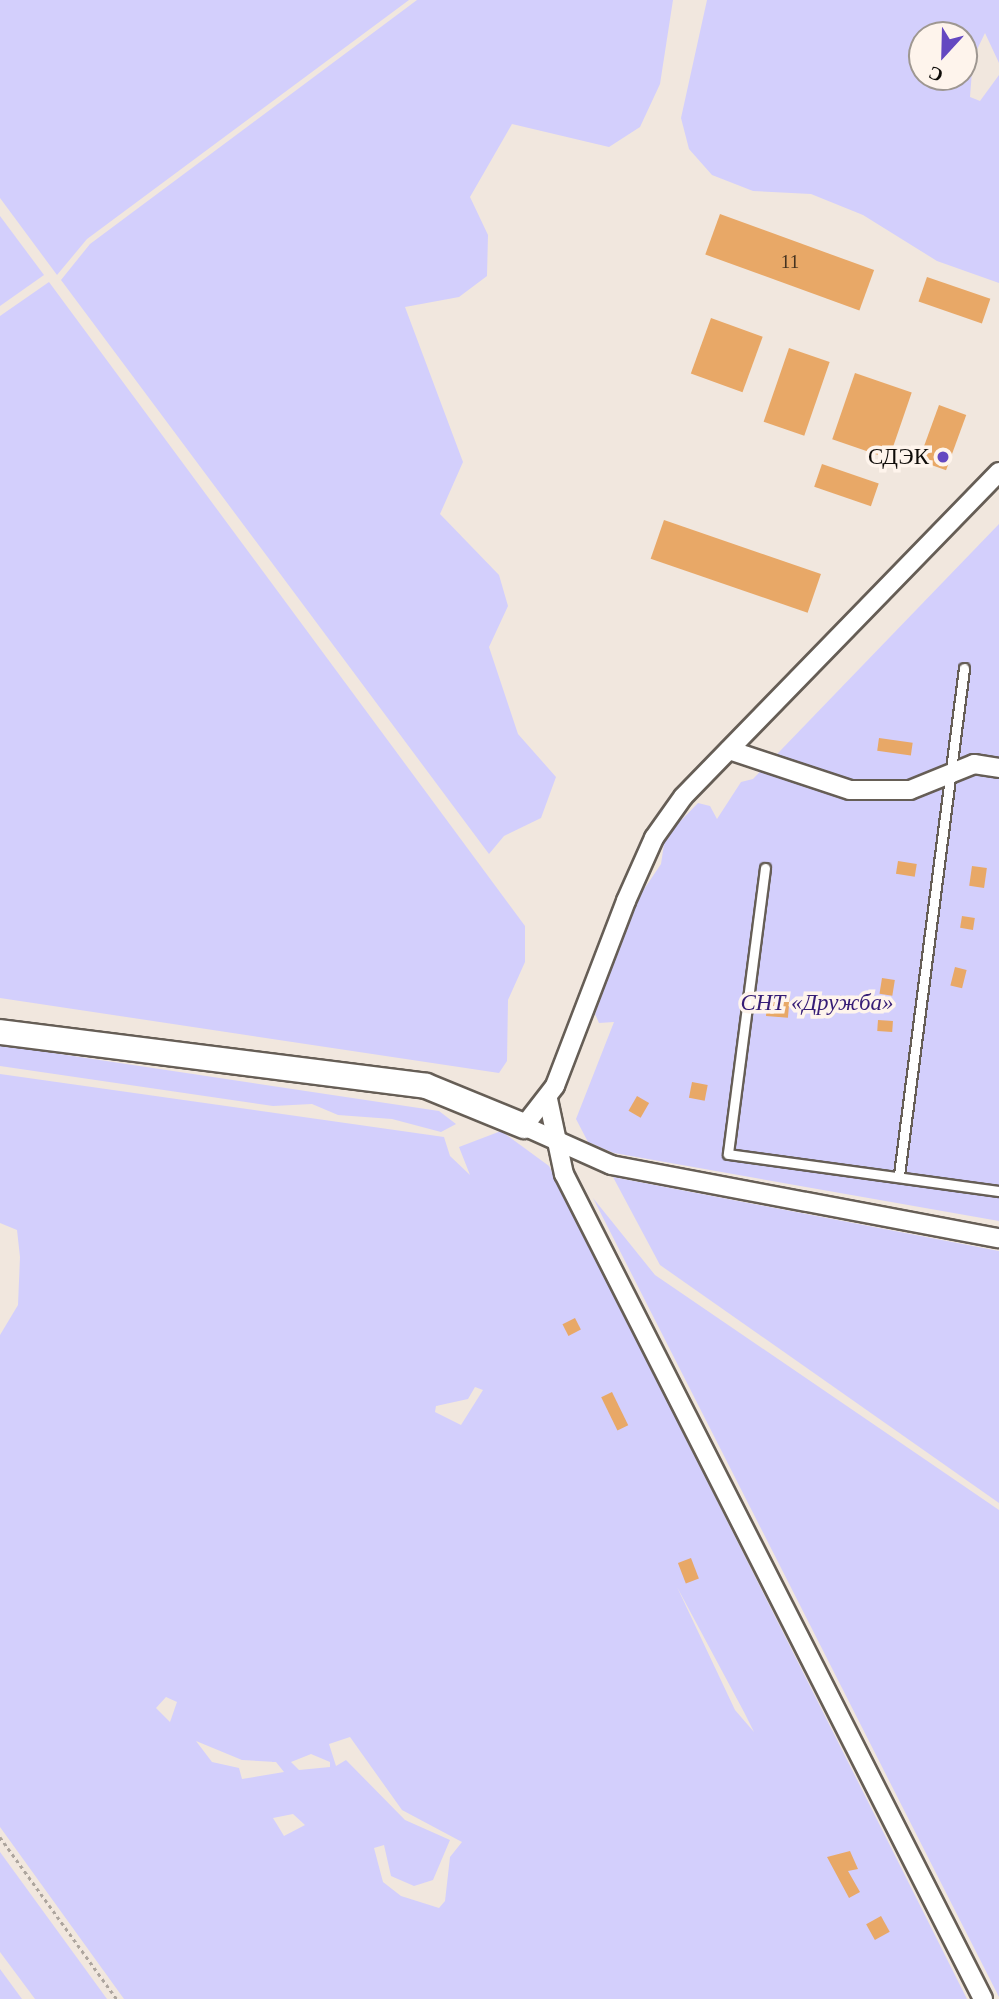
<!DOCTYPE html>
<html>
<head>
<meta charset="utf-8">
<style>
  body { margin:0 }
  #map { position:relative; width:999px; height:1999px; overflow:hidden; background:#f1e7de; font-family:"Times New Roman",serif }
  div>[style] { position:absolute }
  .green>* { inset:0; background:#d3cffc }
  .building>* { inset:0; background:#e8a867; transform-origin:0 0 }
  .path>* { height:2.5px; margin-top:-1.25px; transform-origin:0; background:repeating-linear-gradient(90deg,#ada59e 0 3.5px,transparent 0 7px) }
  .roads { filter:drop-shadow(2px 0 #665e56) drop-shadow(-2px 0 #665e56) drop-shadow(0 2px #665e56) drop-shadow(0 -2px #665e56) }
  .lane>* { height:9px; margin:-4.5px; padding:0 4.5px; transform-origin:4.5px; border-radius:4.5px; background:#fff }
  .street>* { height:18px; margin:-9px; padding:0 9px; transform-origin:9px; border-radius:9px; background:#fff }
  .secondary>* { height:24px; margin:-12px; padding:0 12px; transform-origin:12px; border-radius:12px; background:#fff }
  .dots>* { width:19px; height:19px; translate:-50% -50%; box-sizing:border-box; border:4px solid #fef4ec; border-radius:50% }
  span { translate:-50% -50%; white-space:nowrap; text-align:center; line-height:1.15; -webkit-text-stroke:7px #fef4ec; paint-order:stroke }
  .number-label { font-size:19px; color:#453320 }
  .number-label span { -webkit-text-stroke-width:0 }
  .poi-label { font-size:23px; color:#0f0c09 }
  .right { translate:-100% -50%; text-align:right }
  .park-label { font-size:23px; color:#361d76; font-style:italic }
  .north { position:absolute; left:908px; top:21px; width:70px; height:70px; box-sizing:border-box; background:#fef4ec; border:2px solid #9e9791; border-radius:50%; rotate:202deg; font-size:19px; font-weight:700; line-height:28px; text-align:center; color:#0f0c09 }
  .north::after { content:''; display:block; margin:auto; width:24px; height:32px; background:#6448c1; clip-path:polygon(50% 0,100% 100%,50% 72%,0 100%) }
</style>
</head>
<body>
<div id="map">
  <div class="green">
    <i style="clip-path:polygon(0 0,409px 0,87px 239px,57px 275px,0 198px)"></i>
    <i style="clip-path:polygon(417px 0,673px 0,660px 84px,640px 127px,609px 147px,512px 124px,470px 197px,488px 235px,487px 276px,459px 297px,405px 307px,463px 462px,440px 514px,499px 575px,508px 606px,489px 647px,518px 734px,556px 777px,541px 818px,504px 836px,489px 854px,61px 280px,90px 244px)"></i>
    <i style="clip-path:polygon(evenodd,707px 0,999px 0,999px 63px,985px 33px,973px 58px,970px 97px,980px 101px,999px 75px,999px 283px,937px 261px,863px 215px,811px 194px,753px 191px,712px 175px,689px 149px,681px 118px,707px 0,922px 35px,964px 35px,964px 77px,922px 77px,922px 35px)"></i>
    <i style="clip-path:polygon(0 216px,44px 275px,0 306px)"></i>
    <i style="clip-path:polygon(49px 282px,525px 926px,525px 962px,508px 1000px,507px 1061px,499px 1073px,0 998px,0 316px)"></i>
    <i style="clip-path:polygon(999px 524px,999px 1221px,614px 1153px,588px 1142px,576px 1119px,614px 1022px,599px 1023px,595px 1014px,636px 901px,661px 864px,665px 837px,698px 803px,710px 806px,717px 819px,741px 782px,753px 779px)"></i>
    <i style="clip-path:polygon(0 1045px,439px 1111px,456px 1124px,441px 1132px,392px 1119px,338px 1115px,312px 1104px,273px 1106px,0 1066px)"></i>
    <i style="clip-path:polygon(evenodd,0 1074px,444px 1137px,450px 1156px,470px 1175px,459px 1147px,501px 1131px,549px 1166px,967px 1999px,124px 1999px,0 1827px,0 1335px,18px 1305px,20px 1257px,17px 1230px,0 1223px,0 1074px,475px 1387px,483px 1390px,461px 1425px,435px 1412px,436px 1406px,468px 1399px,475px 1387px,0 1074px,677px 1587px,744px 1712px,754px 1732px,735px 1710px,677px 1587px,0 1074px,166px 1697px,177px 1702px,170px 1722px,156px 1708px,166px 1697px,0 1074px,350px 1737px,402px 1810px,462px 1842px,450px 1857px,445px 1901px,439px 1908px,401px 1896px,383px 1882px,374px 1848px,384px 1845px,391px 1876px,414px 1886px,433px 1880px,450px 1840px,405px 1820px,346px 1760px,336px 1766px,329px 1744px,350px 1737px,0 1074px,196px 1741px,242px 1760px,276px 1762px,284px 1772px,242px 1779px,239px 1768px,212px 1762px,196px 1741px,0 1074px,311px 1754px,330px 1762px,330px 1767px,299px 1770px,291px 1762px,311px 1754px,0 1074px,293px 1814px,305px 1825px,284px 1836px,273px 1818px,293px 1814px)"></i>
    <i style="clip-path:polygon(613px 1177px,999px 1251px,999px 1503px,660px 1265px)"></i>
    <i style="clip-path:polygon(593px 1198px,655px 1275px,999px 1510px,999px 1997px)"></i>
    <i style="clip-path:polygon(0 1852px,107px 1999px,35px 1999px,0 1952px)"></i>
    <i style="clip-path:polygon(0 1969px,22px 1999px,0 1999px)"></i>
  </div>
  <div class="building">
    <i style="left:720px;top:214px;width:164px;height:43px;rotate:20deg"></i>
    <i style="left:927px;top:277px;width:67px;height:26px;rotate:19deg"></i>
    <i style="left:711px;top:318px;width:55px;height:59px;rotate:20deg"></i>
    <i style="left:789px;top:348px;width:43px;height:78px;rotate:19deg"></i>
    <i style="left:855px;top:373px;width:60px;height:70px;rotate:19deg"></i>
    <i style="left:939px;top:405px;width:29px;height:59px;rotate:20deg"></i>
    <i style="left:822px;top:464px;width:60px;height:24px;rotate:19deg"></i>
    <i style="left:664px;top:520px;width:166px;height:41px;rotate:19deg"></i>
    <i style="left:879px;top:738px;width:34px;height:13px;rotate:8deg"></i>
    <i style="left:898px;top:861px;width:19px;height:13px;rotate:9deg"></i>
    <i style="left:972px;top:866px;width:15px;height:20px;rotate:8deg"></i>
    <i style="left:962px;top:916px;width:13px;height:12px;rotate:9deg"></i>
    <i style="left:955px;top:967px;width:12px;height:19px;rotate:14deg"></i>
    <i style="left:882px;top:978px;width:13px;height:16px;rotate:9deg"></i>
    <i style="left:768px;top:993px;width:22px;height:23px;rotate:5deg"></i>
    <i style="left:878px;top:1020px;width:15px;height:11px;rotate:4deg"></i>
    <i style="left:692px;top:1082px;width:16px;height:16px;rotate:11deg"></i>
    <i style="left:637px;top:1096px;width:14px;height:17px;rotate:30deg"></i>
    <i style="left:575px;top:1318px;width:13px;height:14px;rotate:63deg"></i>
    <i style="left:612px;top:1392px;width:37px;height:12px;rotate:64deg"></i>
    <i style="left:691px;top:1558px;width:22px;height:14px;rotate:69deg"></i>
    <i style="clip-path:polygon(850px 1851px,858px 1869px,848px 1871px,860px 1892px,849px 1898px,827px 1857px)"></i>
    <i style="left:881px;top:1916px;width:18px;height:17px;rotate:61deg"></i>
  </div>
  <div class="path">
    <i style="left:0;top:1837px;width:200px;rotate:54.2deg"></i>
  </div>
  <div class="roads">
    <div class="lane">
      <i style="left:765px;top:868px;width:288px;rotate:97.4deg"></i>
      <i style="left:728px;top:1154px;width:274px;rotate:7.8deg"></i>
      <i style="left:899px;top:1175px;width:511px;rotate:-82.69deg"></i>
    </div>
    <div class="street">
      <i style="left:999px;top:472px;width:453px;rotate:134.2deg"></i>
      <i style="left:683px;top:797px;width:50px;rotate:125.3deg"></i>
      <i style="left:654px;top:838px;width:69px;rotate:114deg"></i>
      <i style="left:626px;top:901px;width:198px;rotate:111deg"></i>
      <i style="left:555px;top:1086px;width:51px;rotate:127.8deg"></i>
      <i style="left:524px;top:1126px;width:95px;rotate:24.1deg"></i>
      <i style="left:611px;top:1165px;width:395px;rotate:10.7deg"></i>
      <i style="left:729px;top:750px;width:127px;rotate:18.3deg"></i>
      <i style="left:850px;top:790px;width:60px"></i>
      <i style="left:910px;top:790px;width:69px;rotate:-22.1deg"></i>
      <i style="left:974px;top:764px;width:25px;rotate:9deg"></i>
      <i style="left:548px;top:1099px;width:77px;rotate:78deg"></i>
      <i style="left:564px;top:1174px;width:925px;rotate:63.07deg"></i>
    </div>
    <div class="secondary">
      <i style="left:0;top:1032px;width:429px;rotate:7.2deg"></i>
      <i style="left:426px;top:1086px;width:106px;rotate:22.2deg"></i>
    </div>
  </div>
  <div class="dots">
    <i style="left:943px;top:457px;background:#6448c1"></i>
  </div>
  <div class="number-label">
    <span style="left:790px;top:262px">11</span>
  </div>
  <div class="poi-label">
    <span class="right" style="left:929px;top:457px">СДЭК</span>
  </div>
  <div class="park-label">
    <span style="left:817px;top:1003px">СНТ «Дружба»</span>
  </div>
  <div class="north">С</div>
</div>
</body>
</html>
